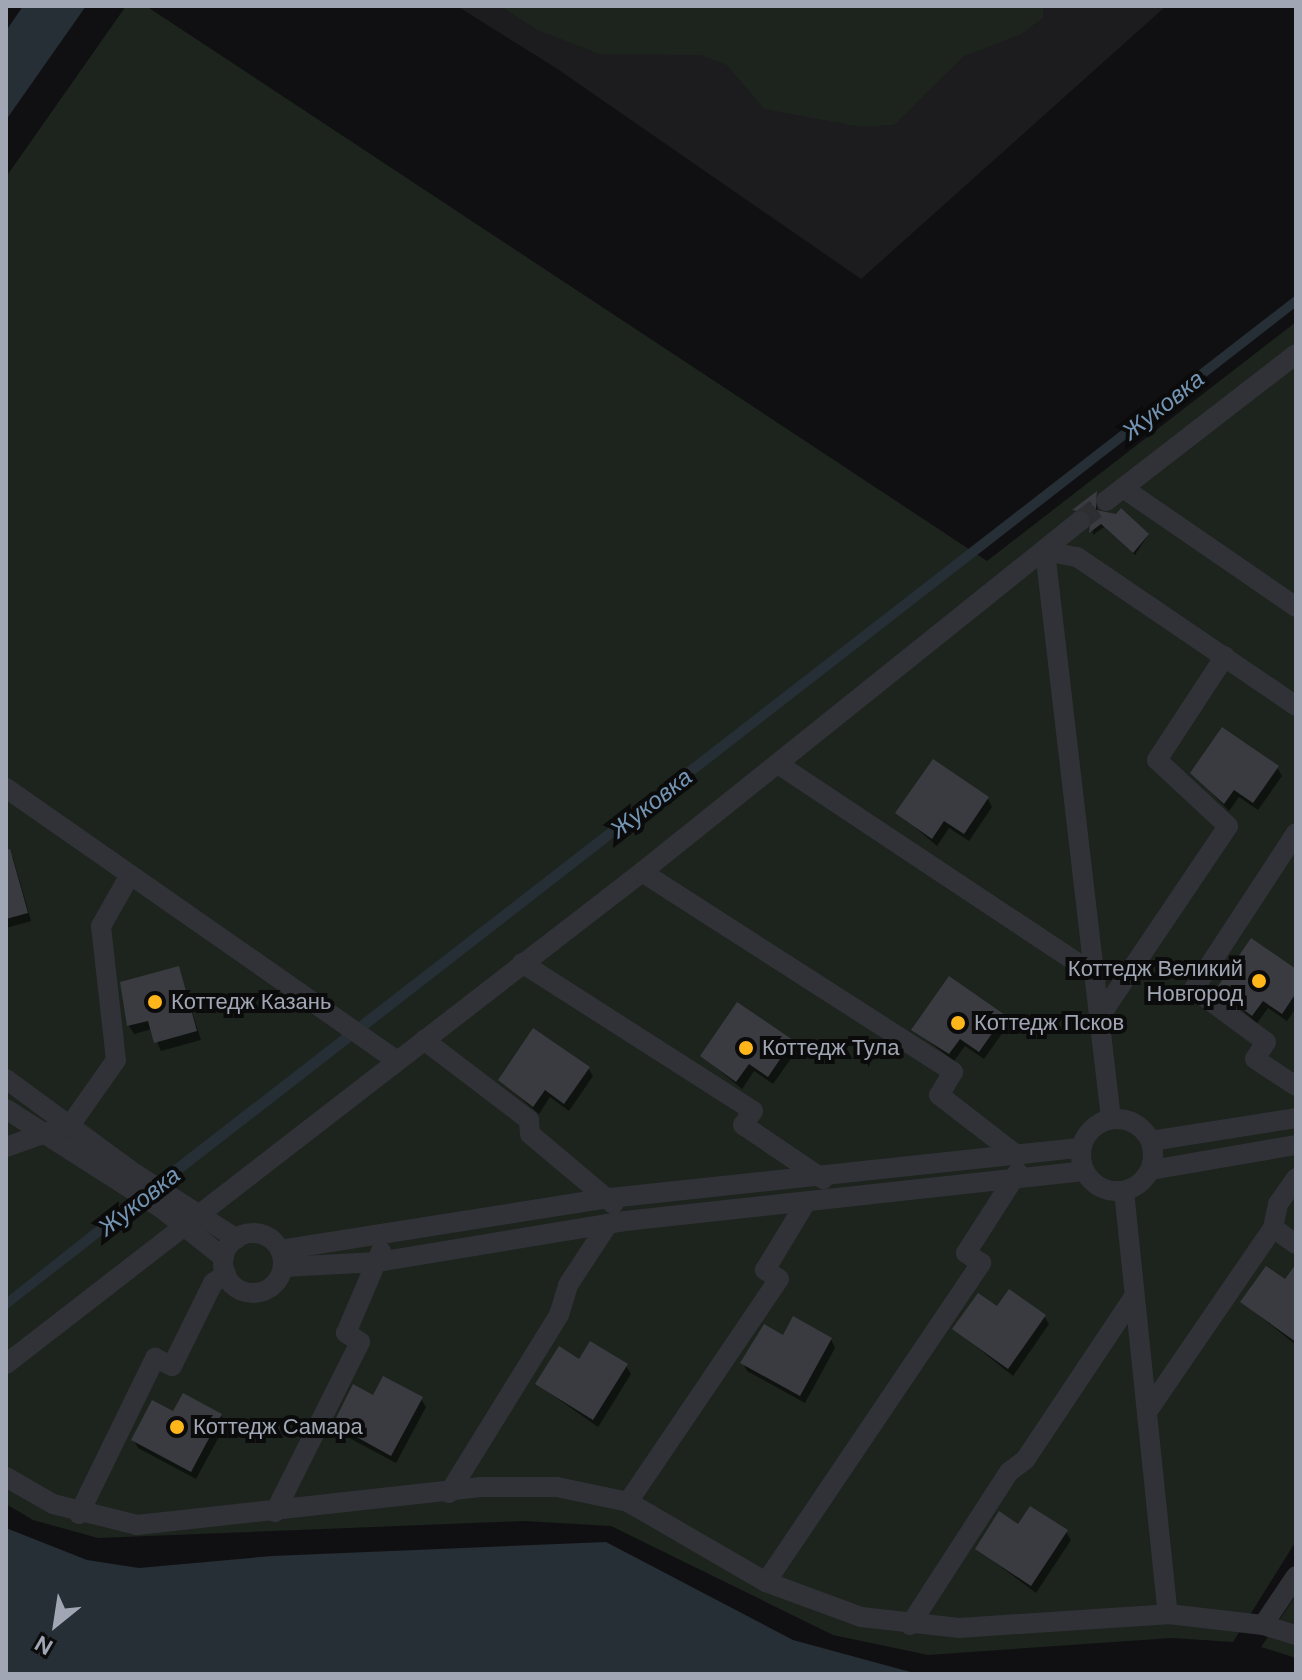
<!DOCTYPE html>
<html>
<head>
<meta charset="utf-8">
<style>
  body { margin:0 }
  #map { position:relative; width:1302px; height:1680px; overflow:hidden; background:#101012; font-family:"DM Sans",sans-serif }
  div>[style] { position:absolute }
  .built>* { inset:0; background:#1c1c1f }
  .green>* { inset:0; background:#1c241d }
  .water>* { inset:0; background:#262e36 }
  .shadow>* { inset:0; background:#0007 }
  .building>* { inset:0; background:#3a3b40 }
  .minor-tunnel>* { height:20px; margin-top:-10px; transform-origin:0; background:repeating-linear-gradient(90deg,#2d2e32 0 20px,transparent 0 30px) }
  .minor>* { height:20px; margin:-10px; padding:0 10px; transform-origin:10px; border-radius:10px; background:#313237 }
  .minor>.ring { margin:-10px; padding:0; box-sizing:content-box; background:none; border:20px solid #313237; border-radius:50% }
  .dots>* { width:22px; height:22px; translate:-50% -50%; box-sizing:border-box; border:4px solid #0b0b0c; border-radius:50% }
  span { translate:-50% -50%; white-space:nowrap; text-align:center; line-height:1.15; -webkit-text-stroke:8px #0b0b0c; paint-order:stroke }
  .poi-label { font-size:22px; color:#a0a6b4 }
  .right { translate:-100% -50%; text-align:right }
  .left { translate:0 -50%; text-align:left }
  .water-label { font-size:24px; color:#7394b2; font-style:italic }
  .frame { position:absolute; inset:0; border:8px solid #a0a6b4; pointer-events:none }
  .north { position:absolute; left:16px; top:1584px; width:80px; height:80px; -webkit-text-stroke:6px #0b0b0c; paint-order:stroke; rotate:210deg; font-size:22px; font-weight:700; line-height:32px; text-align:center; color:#a0a6b4 }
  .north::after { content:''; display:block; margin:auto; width:28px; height:36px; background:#a0a6b4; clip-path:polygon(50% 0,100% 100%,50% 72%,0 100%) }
</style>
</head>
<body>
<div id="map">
  <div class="built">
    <i style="clip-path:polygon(457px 6px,1166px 6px,861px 279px,556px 68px)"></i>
  </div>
  <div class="green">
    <i style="clip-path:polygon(126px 6px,146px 6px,987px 561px,1296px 322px,1296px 1541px,1233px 1642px,1172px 1638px,928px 1655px,833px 1635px,611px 1526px,524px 1521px,98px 1538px,33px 1520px,6px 1504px,6px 177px)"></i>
    <i style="clip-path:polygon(500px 6px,1043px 6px,1043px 18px,1021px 34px,964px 56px,894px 125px,862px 127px,764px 109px,727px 65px,701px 55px,599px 54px,538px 30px)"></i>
    <i style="clip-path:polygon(1296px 1595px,1296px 1658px,1261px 1647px)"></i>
  </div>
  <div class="water">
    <i style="clip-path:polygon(23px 6px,86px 6px,6px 120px,6px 31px)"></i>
    <i style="clip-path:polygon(1296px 295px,1296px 307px,6px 1310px,6px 1298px,161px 1175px)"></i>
    <i style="clip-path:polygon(6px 1528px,87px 1560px,139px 1568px,272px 1556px,606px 1542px,793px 1640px,918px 1674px,6px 1674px)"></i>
  </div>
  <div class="shadow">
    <i style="clip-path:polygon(1097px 494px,1097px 512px,1116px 516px,1121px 511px,1148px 535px,1135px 555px,1104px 527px,1093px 535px,1092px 516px,1076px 513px)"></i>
    <i style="clip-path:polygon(1277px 767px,1282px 776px,1258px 810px,1239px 797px,1229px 811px,1193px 773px)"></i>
    <i style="clip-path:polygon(988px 799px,992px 807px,969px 841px,949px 828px,937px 846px,898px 813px)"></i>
    <i style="clip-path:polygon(6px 850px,13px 858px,31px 921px,6px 928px)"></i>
    <i style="clip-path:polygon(178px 968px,201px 1040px,161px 1051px,152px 1029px,134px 1034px,129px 1026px,123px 983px)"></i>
    <i style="clip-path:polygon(1296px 972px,1296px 1008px,1287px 1021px,1268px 1008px,1257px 1023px,1218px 989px)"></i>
    <i style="clip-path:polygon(738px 1004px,797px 1050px,773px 1084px,754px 1071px,742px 1089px,702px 1056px)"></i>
    <i style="clip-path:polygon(1003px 1016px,1008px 1025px,984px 1059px,965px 1046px,954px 1061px,914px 1030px)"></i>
    <i style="clip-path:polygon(588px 1068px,593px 1076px,569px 1111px,550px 1097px,539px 1114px,500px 1080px)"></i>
    <i style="clip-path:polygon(1296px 1267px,1296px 1345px,1242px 1302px,1285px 1282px)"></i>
    <i style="clip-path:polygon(998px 1309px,1044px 1316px,1049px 1324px,1013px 1376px,954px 1329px)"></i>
    <i style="clip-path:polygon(783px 1337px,831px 1339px,835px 1348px,805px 1403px,747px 1371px,743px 1363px)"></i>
    <i style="clip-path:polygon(579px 1361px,626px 1366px,631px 1374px,598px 1427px,537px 1384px)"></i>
    <i style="clip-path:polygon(421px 1399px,426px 1407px,396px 1463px,340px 1433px,336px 1424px)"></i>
    <i style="clip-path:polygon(174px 1414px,221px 1416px,226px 1424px,196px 1479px,138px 1448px,133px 1439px)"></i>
    <i style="clip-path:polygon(1019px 1526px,1066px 1532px,1071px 1540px,1036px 1593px,977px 1549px)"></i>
  </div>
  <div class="building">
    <i style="clip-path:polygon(1097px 491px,1096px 510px,1116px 514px,1121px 508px,1149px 534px,1133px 553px,1101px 524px,1089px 533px,1091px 514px,1072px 510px)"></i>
    <i style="clip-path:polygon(1222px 727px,1279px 766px,1253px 803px,1234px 790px,1224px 804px,1190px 773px)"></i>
    <i style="clip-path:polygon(933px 759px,989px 797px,964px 834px,944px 821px,932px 839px,895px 813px)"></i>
    <i style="clip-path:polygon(10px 849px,28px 913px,6px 919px,6px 850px)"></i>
    <i style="clip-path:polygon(1251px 938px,1296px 969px,1296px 993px,1282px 1014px,1263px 1001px,1252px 1016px,1216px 989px)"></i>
    <i style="clip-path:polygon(179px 966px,197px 1031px,154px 1043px,148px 1021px,127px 1026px,120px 982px)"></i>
    <i style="clip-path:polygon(949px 976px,1005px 1015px,979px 1052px,960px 1039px,949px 1054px,911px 1030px)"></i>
    <i style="clip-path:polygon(737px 1002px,793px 1040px,768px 1077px,749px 1064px,736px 1082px,700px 1056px)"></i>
    <i style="clip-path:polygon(533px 1028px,590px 1067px,564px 1104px,545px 1090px,533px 1107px,498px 1080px)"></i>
    <i style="clip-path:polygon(1296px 1264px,1296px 1342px,1240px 1302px,1266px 1266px,1285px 1279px)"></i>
    <i style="clip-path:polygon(1009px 1289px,1046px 1315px,1008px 1369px,952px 1329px,978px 1293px,997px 1306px)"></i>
    <i style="clip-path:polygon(793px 1316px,832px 1338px,800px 1396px,740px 1363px,764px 1324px,783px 1335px)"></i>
    <i style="clip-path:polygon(590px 1341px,628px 1364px,593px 1420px,535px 1384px,559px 1346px,579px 1359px)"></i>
    <i style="clip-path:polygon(383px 1376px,423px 1397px,391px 1456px,333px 1424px,353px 1384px,373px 1395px)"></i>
    <i style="clip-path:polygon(183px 1393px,222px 1414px,191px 1472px,131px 1440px,152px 1400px,173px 1411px)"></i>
    <i style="clip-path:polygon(1030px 1506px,1068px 1530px,1031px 1586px,975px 1549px,999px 1511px,1018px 1524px)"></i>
  </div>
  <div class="minor-tunnel">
    <i style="left:1080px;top:521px;width:33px;rotate:-38deg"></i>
  </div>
  <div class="minor">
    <i style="left:1123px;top:488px;width:210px;rotate:34.5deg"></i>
    <i style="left:1106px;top:501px;width:240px;rotate:-37.7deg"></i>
    <i style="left:1045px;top:551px;width:572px;rotate:83.37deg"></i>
    <i style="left:1045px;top:551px;width:33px;rotate:11deg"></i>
    <i style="left:1077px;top:557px;width:265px;rotate:34.2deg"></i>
    <i style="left:778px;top:764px;width:383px;rotate:33.6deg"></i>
    <i style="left:6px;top:788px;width:474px;rotate:34.9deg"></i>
    <i style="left:1296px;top:833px;width:186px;rotate:123.2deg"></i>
    <i style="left:1194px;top:989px;width:89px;rotate:36.4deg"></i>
    <i style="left:1266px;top:1042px;width:20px;rotate:123deg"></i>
    <i style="left:1255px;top:1059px;width:49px;rotate:33.4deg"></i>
    <i style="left:642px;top:872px;width:370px;rotate:32.7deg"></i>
    <i style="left:953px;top:1072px;width:27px;rotate:121deg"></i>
    <i style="left:939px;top:1095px;width:100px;rotate:37.7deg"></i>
    <i style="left:522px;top:963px;width:274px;rotate:32.6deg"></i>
    <i style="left:753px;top:1111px;width:17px;rotate:126deg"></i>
    <i style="left:743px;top:1125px;width:97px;rotate:34deg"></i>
    <i style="left:1102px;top:1013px;width:225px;rotate:-56deg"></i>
    <i style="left:1228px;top:826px;width:97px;rotate:-137.1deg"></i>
    <i style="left:1157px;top:760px;width:124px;rotate:-56.8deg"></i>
    <i style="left:424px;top:1040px;width:132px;rotate:37.3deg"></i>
    <i style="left:529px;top:1120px;width:14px;rotate:86deg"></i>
    <i style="left:530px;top:1134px;width:109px;rotate:40.1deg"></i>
    <i style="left:6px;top:1079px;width:159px;rotate:36.3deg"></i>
    <i style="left:134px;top:1173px;width:122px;rotate:32.7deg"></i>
    <i style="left:6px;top:1109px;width:184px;rotate:32.6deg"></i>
    <i style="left:161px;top:1208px;width:80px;rotate:38.4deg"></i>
    <i class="ring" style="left:1081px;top:1119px;width:52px;height:52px"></i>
    <i style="left:1151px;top:1141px;width:147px;rotate:-9deg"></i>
    <i style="left:6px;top:1147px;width:69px;rotate:-19.5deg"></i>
    <i style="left:71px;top:1124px;width:78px;rotate:-54.9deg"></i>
    <i style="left:116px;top:1060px;width:135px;rotate:-96.4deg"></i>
    <i style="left:101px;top:926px;width:59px;rotate:-60.4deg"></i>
    <i style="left:1151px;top:1170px;width:147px;rotate:-9.8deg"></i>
    <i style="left:1124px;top:1191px;width:425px;rotate:84.1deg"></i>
    <i style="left:1273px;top:1228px;width:25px;rotate:-78deg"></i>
    <i style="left:1278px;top:1204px;width:32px;rotate:-55deg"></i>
    <i class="ring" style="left:223px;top:1233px;width:40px;height:40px"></i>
    <i style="left:280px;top:1250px;width:334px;rotate:-9deg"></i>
    <i style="left:610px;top:1198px;width:474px;rotate:-6.1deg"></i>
    <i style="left:283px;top:1267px;width:95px;rotate:-3deg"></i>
    <i style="left:378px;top:1262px;width:250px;rotate:-9.4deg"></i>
    <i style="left:625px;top:1221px;width:462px;rotate:-6.2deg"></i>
    <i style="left:6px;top:1364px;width:804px;rotate:-37.72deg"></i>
    <i style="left:642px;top:872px;width:561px;rotate:-38.71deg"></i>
    <i style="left:1149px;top:1409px;width:219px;rotate:-55.6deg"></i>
    <i style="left:1273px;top:1228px;width:28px;rotate:35deg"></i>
    <i style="left:6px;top:1477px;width:54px;rotate:29.9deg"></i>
    <i style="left:53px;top:1504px;width:87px;rotate:14deg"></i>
    <i style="left:137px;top:1525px;width:346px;rotate:-6.3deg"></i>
    <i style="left:481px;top:1487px;width:76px"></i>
    <i style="left:557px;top:1487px;width:73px;rotate:11.9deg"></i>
    <i style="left:628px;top:1502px;width:160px;rotate:30.1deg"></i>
    <i style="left:766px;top:1582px;width:101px;rotate:20.2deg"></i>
    <i style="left:861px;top:1617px;width:99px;rotate:6.4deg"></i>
    <i style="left:959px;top:1628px;width:209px;rotate:-3.8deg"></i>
    <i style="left:1168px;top:1614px;width:96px;rotate:6.6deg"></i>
    <i style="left:1263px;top:1625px;width:34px;rotate:17deg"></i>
    <i style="left:449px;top:1493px;width:209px;rotate:-58.3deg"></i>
    <i style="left:559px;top:1315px;width:31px;rotate:-73deg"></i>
    <i style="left:568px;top:1285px;width:73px;rotate:-56.7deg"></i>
    <i style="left:628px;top:1502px;width:269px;rotate:-55.9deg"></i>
    <i style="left:779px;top:1279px;width:17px;rotate:-147deg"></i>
    <i style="left:765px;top:1270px;width:77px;rotate:-58.8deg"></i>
    <i style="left:275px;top:1512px;width:190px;rotate:-63.4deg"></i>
    <i style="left:360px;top:1342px;width:17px;rotate:-147deg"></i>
    <i style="left:346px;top:1333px;width:89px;rotate:-66.9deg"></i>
    <i style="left:79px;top:1514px;width:174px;rotate:-64deg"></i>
    <i style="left:155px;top:1358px;width:19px;rotate:25deg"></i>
    <i style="left:172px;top:1366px;width:93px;rotate:-63.7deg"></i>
    <i style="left:213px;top:1283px;width:16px;rotate:-35deg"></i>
    <i style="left:766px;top:1582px;width:385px;rotate:-56deg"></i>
    <i style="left:981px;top:1263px;width:18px;rotate:-146deg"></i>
    <i style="left:966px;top:1253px;width:96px;rotate:-57.3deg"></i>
    <i style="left:910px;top:1625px;width:182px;rotate:-57.1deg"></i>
    <i style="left:1009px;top:1472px;width:20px;rotate:-37deg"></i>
    <i style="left:1025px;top:1460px;width:195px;rotate:-56.3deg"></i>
    <i style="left:1263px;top:1625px;width:59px;rotate:-56deg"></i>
  </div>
  <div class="dots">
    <i style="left:1259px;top:981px;background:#ffb61b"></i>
    <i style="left:155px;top:1002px;background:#ffb61b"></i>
    <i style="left:958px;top:1023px;background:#ffb61b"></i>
    <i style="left:746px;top:1048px;background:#ffb61b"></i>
    <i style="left:177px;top:1427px;background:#ffb61b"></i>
  </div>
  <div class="poi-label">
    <span class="right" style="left:1243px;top:981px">Коттедж Великий<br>Новгород</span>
    <span class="left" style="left:171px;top:1002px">Коттедж Казань</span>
    <span class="left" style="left:974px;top:1023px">Коттедж Псков</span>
    <span class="left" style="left:762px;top:1048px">Коттедж Тула</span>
    <span class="left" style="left:193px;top:1427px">Коттедж Самара</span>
  </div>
  <div class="water-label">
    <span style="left:1163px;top:405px;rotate:-38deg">Жуковка</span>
    <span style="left:651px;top:803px;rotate:-38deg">Жуковка</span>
    <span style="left:139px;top:1201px;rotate:-38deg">Жуковка</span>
  </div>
  <div class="frame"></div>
  <div class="north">N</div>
</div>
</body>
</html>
